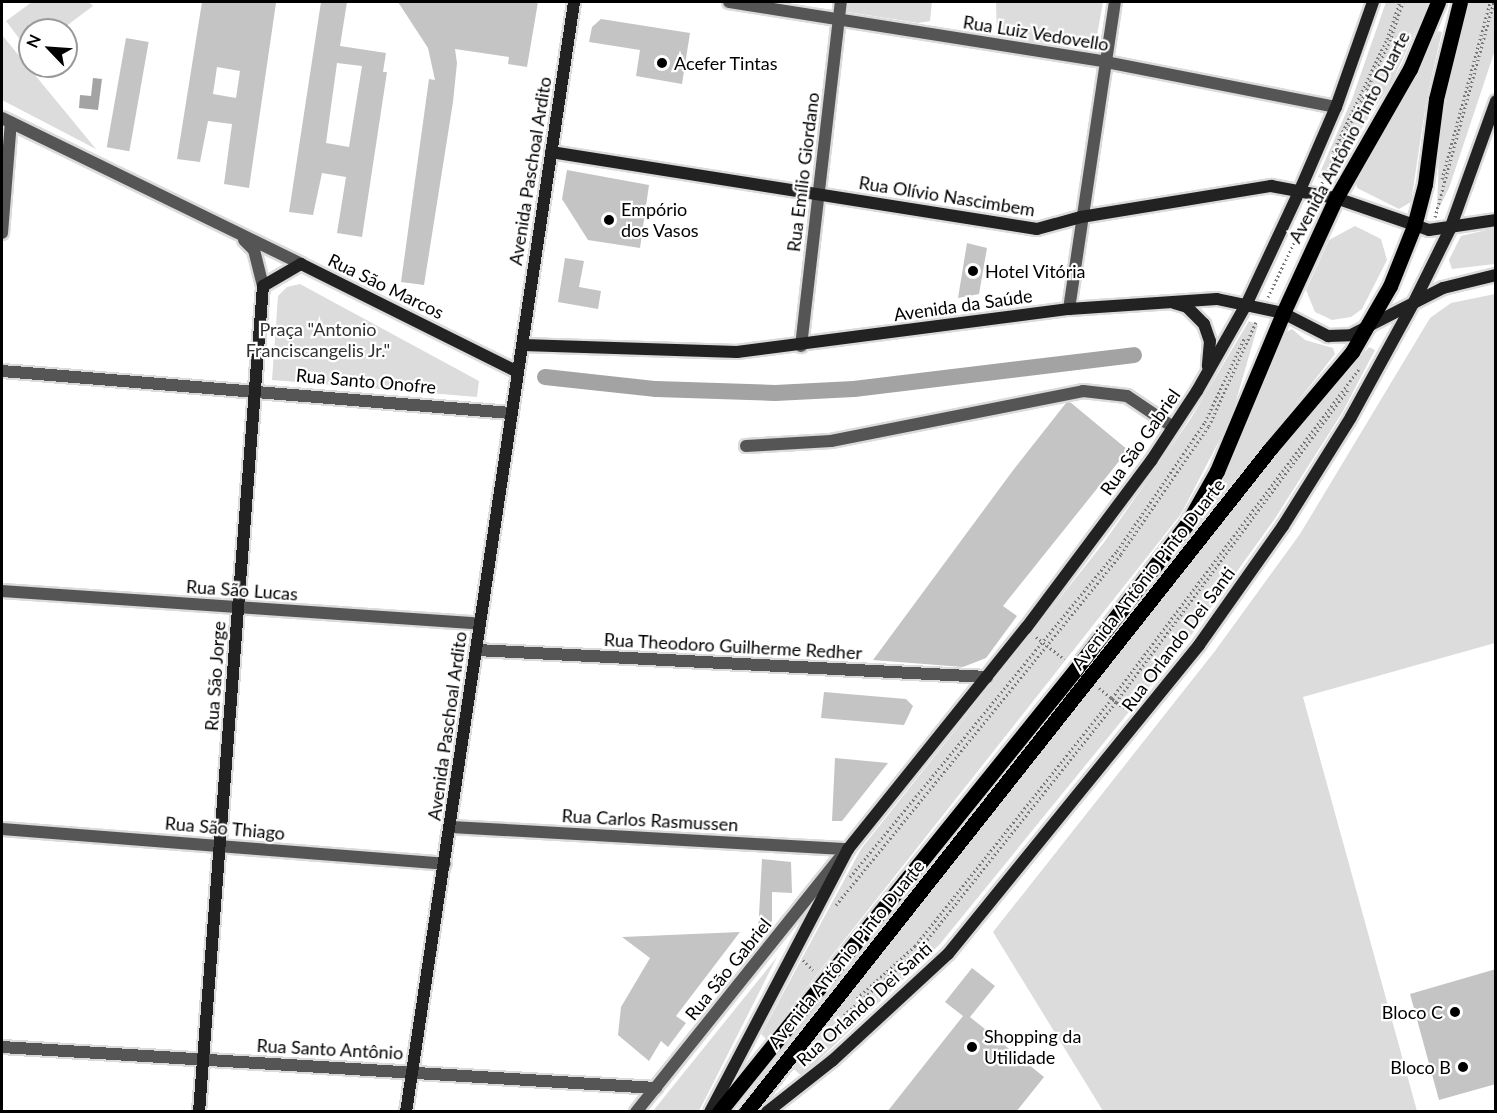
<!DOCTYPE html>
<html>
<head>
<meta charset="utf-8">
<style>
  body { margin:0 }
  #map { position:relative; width:1497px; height:1113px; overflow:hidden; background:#fff; font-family:Lato,sans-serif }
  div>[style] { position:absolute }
  .green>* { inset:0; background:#dcdcdc }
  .water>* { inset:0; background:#a3a3a3 }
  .canal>* { height:16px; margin:-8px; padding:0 8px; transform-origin:8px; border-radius:8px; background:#a3a3a3 }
  .building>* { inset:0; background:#c4c4c4; transform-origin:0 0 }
  .path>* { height:3px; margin-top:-1.5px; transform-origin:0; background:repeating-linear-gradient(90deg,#777 0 1.5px,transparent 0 4.5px) }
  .roads { filter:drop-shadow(2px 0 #dbdbdb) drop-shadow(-2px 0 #dbdbdb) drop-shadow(0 2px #dbdbdb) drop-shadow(0 -2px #dbdbdb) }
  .street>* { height:12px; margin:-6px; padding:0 6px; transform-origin:6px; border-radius:6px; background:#555 }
  .secondary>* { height:12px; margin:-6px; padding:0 6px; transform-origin:6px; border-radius:6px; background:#222 }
  .primary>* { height:15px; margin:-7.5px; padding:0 7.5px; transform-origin:7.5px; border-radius:7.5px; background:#000 }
  .dots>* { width:16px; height:16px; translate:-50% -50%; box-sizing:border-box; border:3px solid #fff; border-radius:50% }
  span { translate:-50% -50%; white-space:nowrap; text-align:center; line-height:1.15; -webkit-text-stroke:4.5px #fff; paint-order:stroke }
  .street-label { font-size:18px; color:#000 }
  .poi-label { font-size:18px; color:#000 }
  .left { translate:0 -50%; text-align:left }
  .right { translate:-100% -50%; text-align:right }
  .park-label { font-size:18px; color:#333 }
  .frame { position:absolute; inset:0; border:3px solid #000; pointer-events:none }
  .north { position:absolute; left:18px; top:18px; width:60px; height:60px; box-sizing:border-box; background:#fff; border:2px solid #999; border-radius:50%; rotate:295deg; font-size:16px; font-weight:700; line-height:24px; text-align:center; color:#000 }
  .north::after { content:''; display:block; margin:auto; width:21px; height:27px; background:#000; clip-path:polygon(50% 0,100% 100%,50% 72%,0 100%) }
</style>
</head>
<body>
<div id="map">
  <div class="green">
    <i style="clip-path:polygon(32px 2px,89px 2px,93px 6px,61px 30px,30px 30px,30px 53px,6px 21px)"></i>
    <i style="clip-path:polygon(849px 2px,932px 2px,930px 21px,918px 23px,847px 12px)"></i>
    <i style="clip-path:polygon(996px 2px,1103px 2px,1095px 47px,997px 39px)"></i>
    <i style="clip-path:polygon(1386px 2px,1429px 2px,1392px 82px,1328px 180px,1318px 177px,1352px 99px)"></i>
    <i style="clip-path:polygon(1470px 2px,1495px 2px,1495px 50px,1449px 188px,1437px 212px,1439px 147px,1447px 97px)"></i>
    <i style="clip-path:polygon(1438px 31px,1442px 32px,1427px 97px,1411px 202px,1399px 209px,1357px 188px,1355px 179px,1410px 90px)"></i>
    <i style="clip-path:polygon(2px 35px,96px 149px,2px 100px)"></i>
    <i style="clip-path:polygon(1355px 226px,1381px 239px,1387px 260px,1362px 309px,1351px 317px,1332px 320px,1315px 312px,1306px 290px,1329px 240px)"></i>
    <i style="clip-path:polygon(1495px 228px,1495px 264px,1452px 269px,1449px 260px,1461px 236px)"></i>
    <i style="clip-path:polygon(300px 284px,479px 381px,477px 397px,272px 380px,278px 296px,287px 287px)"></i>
    <i style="clip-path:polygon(1495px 294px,1495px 643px,1303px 697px,1417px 1111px,1103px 1111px,993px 932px,1215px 651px,1300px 534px,1430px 318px,1451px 303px)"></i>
    <i style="clip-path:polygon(1249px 321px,1258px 325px,1231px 418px,1181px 514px,766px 1039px,761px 1034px,861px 849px,1105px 541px,1191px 418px)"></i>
    <i style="clip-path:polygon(1292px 329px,1305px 340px,1333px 348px,1335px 354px,1202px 523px,1284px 333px)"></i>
    <i style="clip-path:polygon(1369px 347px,1375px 350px,1342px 413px,1274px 520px,1189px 638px,940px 944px,802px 1076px,791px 1067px,1278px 454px)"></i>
    <i style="clip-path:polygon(777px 957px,699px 1111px,653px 1111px)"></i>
  </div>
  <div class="water">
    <i style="clip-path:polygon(93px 78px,102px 79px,98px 110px,79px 108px,80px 95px,91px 96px)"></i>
  </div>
  <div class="canal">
    <i style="left:545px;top:377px;width:112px;rotate:6.2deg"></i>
    <i style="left:656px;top:389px;width:119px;rotate:1.9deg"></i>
    <i style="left:775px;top:393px;width:79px;rotate:-2.9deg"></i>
    <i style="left:854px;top:389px;width:282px;rotate:-6.9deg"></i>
  </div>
  <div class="building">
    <i style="clip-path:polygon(evenodd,202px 2px,276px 3px,249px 188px,224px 184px,232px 124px,208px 121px,200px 162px,177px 159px,202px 2px,217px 67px,240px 71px,236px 98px,213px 94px,217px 67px)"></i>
    <i style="clip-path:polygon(evenodd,321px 2px,347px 2px,340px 46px,386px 53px,383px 72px,387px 72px,362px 237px,337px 233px,346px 177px,322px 173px,313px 215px,289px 212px,321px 2px,337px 63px,362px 66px,349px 147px,326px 143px,337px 63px)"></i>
    <i style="clip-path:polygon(398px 2px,538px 2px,527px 67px,508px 64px,509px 57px,455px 49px,457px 63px,453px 102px,424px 285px,401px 282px,429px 79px,435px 80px,428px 48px)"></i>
    <i style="clip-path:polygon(601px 19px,690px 33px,682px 84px,636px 76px,640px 50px,589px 42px,592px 27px)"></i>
    <i style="left:126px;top:38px;width:23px;height:111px;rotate:10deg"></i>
    <i style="clip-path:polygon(567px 170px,649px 185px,640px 248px,588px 240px,562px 199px)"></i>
    <i style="clip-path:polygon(967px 243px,987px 248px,979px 294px,958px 298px)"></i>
    <i style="clip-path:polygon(565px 258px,584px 261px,579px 287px,601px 291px,598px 309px,558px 302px)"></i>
    <i style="clip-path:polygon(1070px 402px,1128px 450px,1003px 606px,1017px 616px,986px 658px,963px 667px,873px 660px,1014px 469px,1066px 403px)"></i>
    <i style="clip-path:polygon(824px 692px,906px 699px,913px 706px,904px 725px,821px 718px)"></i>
    <i style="clip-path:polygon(835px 758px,888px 763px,842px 821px,832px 821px)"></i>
    <i style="clip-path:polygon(762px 859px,791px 862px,792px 893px,772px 892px,772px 921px,758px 934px)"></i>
    <i style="clip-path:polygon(740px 932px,676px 1016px,686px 1023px,668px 1047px,661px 1041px,649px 1061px,618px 1035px,621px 1007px,650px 958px,622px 937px)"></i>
    <i style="clip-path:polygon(972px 968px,995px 986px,970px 1017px,1044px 1077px,1016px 1112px,887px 1112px,963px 1016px,945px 1002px)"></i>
    <i style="clip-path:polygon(1496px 969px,1496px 1084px,1439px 1100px,1410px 994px)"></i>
  </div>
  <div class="path">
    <i style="left:1333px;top:152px;width:125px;rotate:-64.5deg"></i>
    <i style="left:1387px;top:39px;width:39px;rotate:-71deg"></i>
    <i style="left:1442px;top:179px;width:183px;rotate:-74.8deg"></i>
    <i style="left:1322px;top:183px;width:157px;rotate:-64.4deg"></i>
    <i style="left:1390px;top:41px;width:41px;rotate:-71.6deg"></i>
    <i style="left:1435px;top:217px;width:223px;rotate:-74.7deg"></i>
    <i style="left:1268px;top:297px;width:102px;rotate:-64.4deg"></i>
    <i style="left:1036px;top:637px;width:36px;rotate:38deg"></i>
    <i style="left:1099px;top:688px;width:32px;rotate:39deg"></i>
    <i style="left:850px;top:877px;width:421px;rotate:-50.7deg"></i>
    <i style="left:1117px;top:551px;width:156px;rotate:-55.7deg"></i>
    <i style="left:1205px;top:422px;width:94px;rotate:-64.8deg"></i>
    <i style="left:836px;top:905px;width:452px;rotate:-50.9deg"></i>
    <i style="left:1121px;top:554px;width:155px;rotate:-55.5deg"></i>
    <i style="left:1209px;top:426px;width:114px;rotate:-65.7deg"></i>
    <i style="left:803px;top:960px;width:14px;rotate:45deg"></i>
    <i style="left:857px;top:998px;width:78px;rotate:-41.9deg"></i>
    <i style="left:915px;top:946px;width:317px;rotate:-51.5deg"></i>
    <i style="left:1112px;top:698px;width:411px;rotate:-53.1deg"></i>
    <i style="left:844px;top:1015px;width:99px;rotate:-40.9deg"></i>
    <i style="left:919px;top:950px;width:317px;rotate:-51.5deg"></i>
    <i style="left:1116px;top:702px;width:391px;rotate:-53.4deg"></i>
  </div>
  <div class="roads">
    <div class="street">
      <i style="left:729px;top:2px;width:382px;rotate:9deg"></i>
      <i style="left:1106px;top:62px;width:234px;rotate:11.1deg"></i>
      <i style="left:2px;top:118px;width:333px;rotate:26deg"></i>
      <i style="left:2px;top:233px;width:111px;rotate:-85.4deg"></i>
      <i style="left:244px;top:240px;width:14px;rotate:45deg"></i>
      <i style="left:254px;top:250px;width:37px;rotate:76deg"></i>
      <i style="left:1069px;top:309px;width:310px;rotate:-81.5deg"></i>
      <i style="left:801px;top:346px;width:346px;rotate:-83.4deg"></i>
      <i style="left:2px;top:371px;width:511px;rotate:4.72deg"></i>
      <i style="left:746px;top:446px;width:85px;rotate:-3.4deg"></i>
      <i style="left:831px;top:441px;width:257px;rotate:-11.2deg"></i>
      <i style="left:1083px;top:391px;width:44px;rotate:6.5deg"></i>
      <i style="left:1127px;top:396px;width:55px;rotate:34deg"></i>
      <i style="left:2px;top:591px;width:479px;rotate:3.9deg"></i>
      <i style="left:477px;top:650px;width:511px;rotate:3.03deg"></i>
      <i style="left:451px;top:827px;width:398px;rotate:3.2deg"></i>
      <i style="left:2px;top:829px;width:444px;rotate:4.5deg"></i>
      <i style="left:2px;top:1047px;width:655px;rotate:3.59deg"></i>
      <i style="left:636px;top:1112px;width:324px;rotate:-51.3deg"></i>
    </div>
    <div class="secondary">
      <i style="left:551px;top:152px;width:492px;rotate:9deg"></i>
      <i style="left:1037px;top:229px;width:46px;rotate:-15.3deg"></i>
      <i style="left:1081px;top:217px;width:193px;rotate:-9.3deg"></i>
      <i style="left:1271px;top:186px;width:66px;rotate:10.5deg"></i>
      <i style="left:1336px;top:198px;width:98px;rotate:19deg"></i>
      <i style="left:1429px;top:230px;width:68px;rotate:-8.5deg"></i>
      <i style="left:1174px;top:303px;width:14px;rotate:17deg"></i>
      <i style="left:1187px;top:307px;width:24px;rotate:45deg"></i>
      <i style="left:1204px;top:324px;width:18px;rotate:71deg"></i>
      <i style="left:1210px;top:341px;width:25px;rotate:95deg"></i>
      <i style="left:523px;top:345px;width:214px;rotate:1.9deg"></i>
      <i style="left:737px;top:352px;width:335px;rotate:-7.4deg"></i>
      <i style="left:1069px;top:309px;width:148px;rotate:-3.9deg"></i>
      <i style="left:1217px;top:299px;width:67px;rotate:12deg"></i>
      <i style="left:1283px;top:313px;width:51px;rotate:27.1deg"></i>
      <i style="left:1328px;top:336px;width:23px;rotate:-2deg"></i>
      <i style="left:1351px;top:335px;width:103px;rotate:-27.1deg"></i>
      <i style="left:1443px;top:288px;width:55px;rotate:-13.8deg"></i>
      <i style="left:199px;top:1112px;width:828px;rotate:-85.57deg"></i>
      <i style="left:263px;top:286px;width:44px;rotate:-30.1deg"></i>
      <i style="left:301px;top:264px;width:242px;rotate:26.5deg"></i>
      <i style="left:406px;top:1112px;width:1123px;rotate:-81.39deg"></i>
      <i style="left:710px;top:1112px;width:297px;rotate:-62.3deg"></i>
      <i style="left:848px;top:849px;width:284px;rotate:-51.2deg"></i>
      <i style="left:1026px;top:628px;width:209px;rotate:-53.2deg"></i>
      <i style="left:1151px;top:461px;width:84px;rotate:-56.7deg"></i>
      <i style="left:1197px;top:391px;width:101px;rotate:-60.4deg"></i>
      <i style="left:1247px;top:303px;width:125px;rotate:-64.9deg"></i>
      <i style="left:1300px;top:190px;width:90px;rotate:-66.6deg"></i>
      <i style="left:1336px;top:107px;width:111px;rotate:-70.6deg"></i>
      <i style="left:767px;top:1112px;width:84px;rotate:-38.2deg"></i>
      <i style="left:833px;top:1060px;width:156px;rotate:-42.7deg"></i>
      <i style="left:948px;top:954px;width:398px;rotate:-50.9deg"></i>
      <i style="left:1199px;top:645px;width:146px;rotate:-54.8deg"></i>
      <i style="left:1283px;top:526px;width:128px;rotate:-58deg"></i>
      <i style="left:1351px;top:417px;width:131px;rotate:-61.3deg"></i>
      <i style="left:1414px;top:302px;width:81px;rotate:-63.7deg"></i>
      <i style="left:1450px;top:229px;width:136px;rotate:-70.2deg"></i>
    </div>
    <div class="primary">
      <i style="left:719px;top:1112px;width:569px;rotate:-51.14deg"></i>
      <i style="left:1076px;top:669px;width:183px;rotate:-52.6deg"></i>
      <i style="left:1187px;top:524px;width:61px;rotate:-60.5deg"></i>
      <i style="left:1217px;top:471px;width:171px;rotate:-67.3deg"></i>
      <i style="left:1283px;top:313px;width:127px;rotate:-65.3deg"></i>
      <i style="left:1336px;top:198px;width:149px;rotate:-60.2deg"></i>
      <i style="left:1410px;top:69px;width:73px;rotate:-67.3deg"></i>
      <i style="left:746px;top:1112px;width:845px;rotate:-51.68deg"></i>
      <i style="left:1270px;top:449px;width:127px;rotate:-49.8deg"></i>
      <i style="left:1352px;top:352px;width:76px;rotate:-60.1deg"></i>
      <i style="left:1390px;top:286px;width:65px;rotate:-68.2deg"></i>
      <i style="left:1414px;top:226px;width:43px;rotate:-75.3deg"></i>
      <i style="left:1425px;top:184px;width:86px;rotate:-82.6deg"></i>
      <i style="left:1436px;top:99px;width:100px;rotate:-76.1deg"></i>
    </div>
  </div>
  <div class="dots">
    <i style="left:662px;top:63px;background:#000"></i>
    <i style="left:609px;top:220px;background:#000"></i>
    <i style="left:973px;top:271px;background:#000"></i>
    <i style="left:1455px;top:1012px;background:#000"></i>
    <i style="left:972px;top:1047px;background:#000"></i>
    <i style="left:1463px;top:1067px;background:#000"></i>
  </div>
  <div class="street-label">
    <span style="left:1036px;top:33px;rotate:9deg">Rua Luiz Vedovello</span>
    <span style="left:1349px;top:137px;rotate:-62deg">Avenida Antônio Pinto Duarte</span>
    <span style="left:530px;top:171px;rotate:-81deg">Avenida Paschoal Ardito</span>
    <span style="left:803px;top:172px;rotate:-83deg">Rua Emílio Giordano</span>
    <span style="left:947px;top:196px;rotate:9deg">Rua Olívio Nascimbem</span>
    <span style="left:386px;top:286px;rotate:26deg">Rua São Marcos</span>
    <span style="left:963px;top:305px;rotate:-8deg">Avenida da Saúde</span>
    <span style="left:366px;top:381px;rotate:5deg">Rua Santo Onofre</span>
    <span style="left:1140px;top:442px;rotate:-55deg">Rua São Gabriel</span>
    <span style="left:1148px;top:574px;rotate:-52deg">Avenida Antônio Pinto Duarte</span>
    <span style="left:242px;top:590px;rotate:4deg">Rua São Lucas</span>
    <span style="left:1178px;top:639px;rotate:-53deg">Rua Orlando Dei Santi</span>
    <span style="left:733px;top:646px;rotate:3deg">Rua Theodoro Guilherme Redher</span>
    <span style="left:215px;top:676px;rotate:-86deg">Rua São Jorge</span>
    <span style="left:447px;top:726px;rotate:-82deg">Avenida Paschoal Ardito</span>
    <span style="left:650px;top:820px;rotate:3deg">Rua Carlos Rasmussen</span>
    <span style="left:225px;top:828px;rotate:5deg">Rua São Thiago</span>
    <span style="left:846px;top:954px;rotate:-51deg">Avenida Antônio Pinto Duarte</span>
    <span style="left:728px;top:969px;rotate:-51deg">Rua São Gabriel</span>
    <span style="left:864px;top:1004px;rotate:-42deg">Rua Orlando Dei Santi</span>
    <span style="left:330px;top:1049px;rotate:3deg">Rua Santo Antônio</span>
  </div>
  <div class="poi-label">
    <span class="left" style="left:674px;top:63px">Acefer Tintas</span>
    <span class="left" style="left:621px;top:220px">Empório<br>dos Vasos</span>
    <span class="left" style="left:985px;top:271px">Hotel Vitória</span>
    <span class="right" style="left:1443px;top:1012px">Bloco C</span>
    <span class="left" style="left:984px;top:1047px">Shopping da<br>Utilidade</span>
    <span class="right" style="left:1451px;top:1067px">Bloco B</span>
  </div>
  <div class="park-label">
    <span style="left:318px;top:340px">Praça "Antonio<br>Franciscangelis Jr."</span>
  </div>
  <div class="frame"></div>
  <div class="north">N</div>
</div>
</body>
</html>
